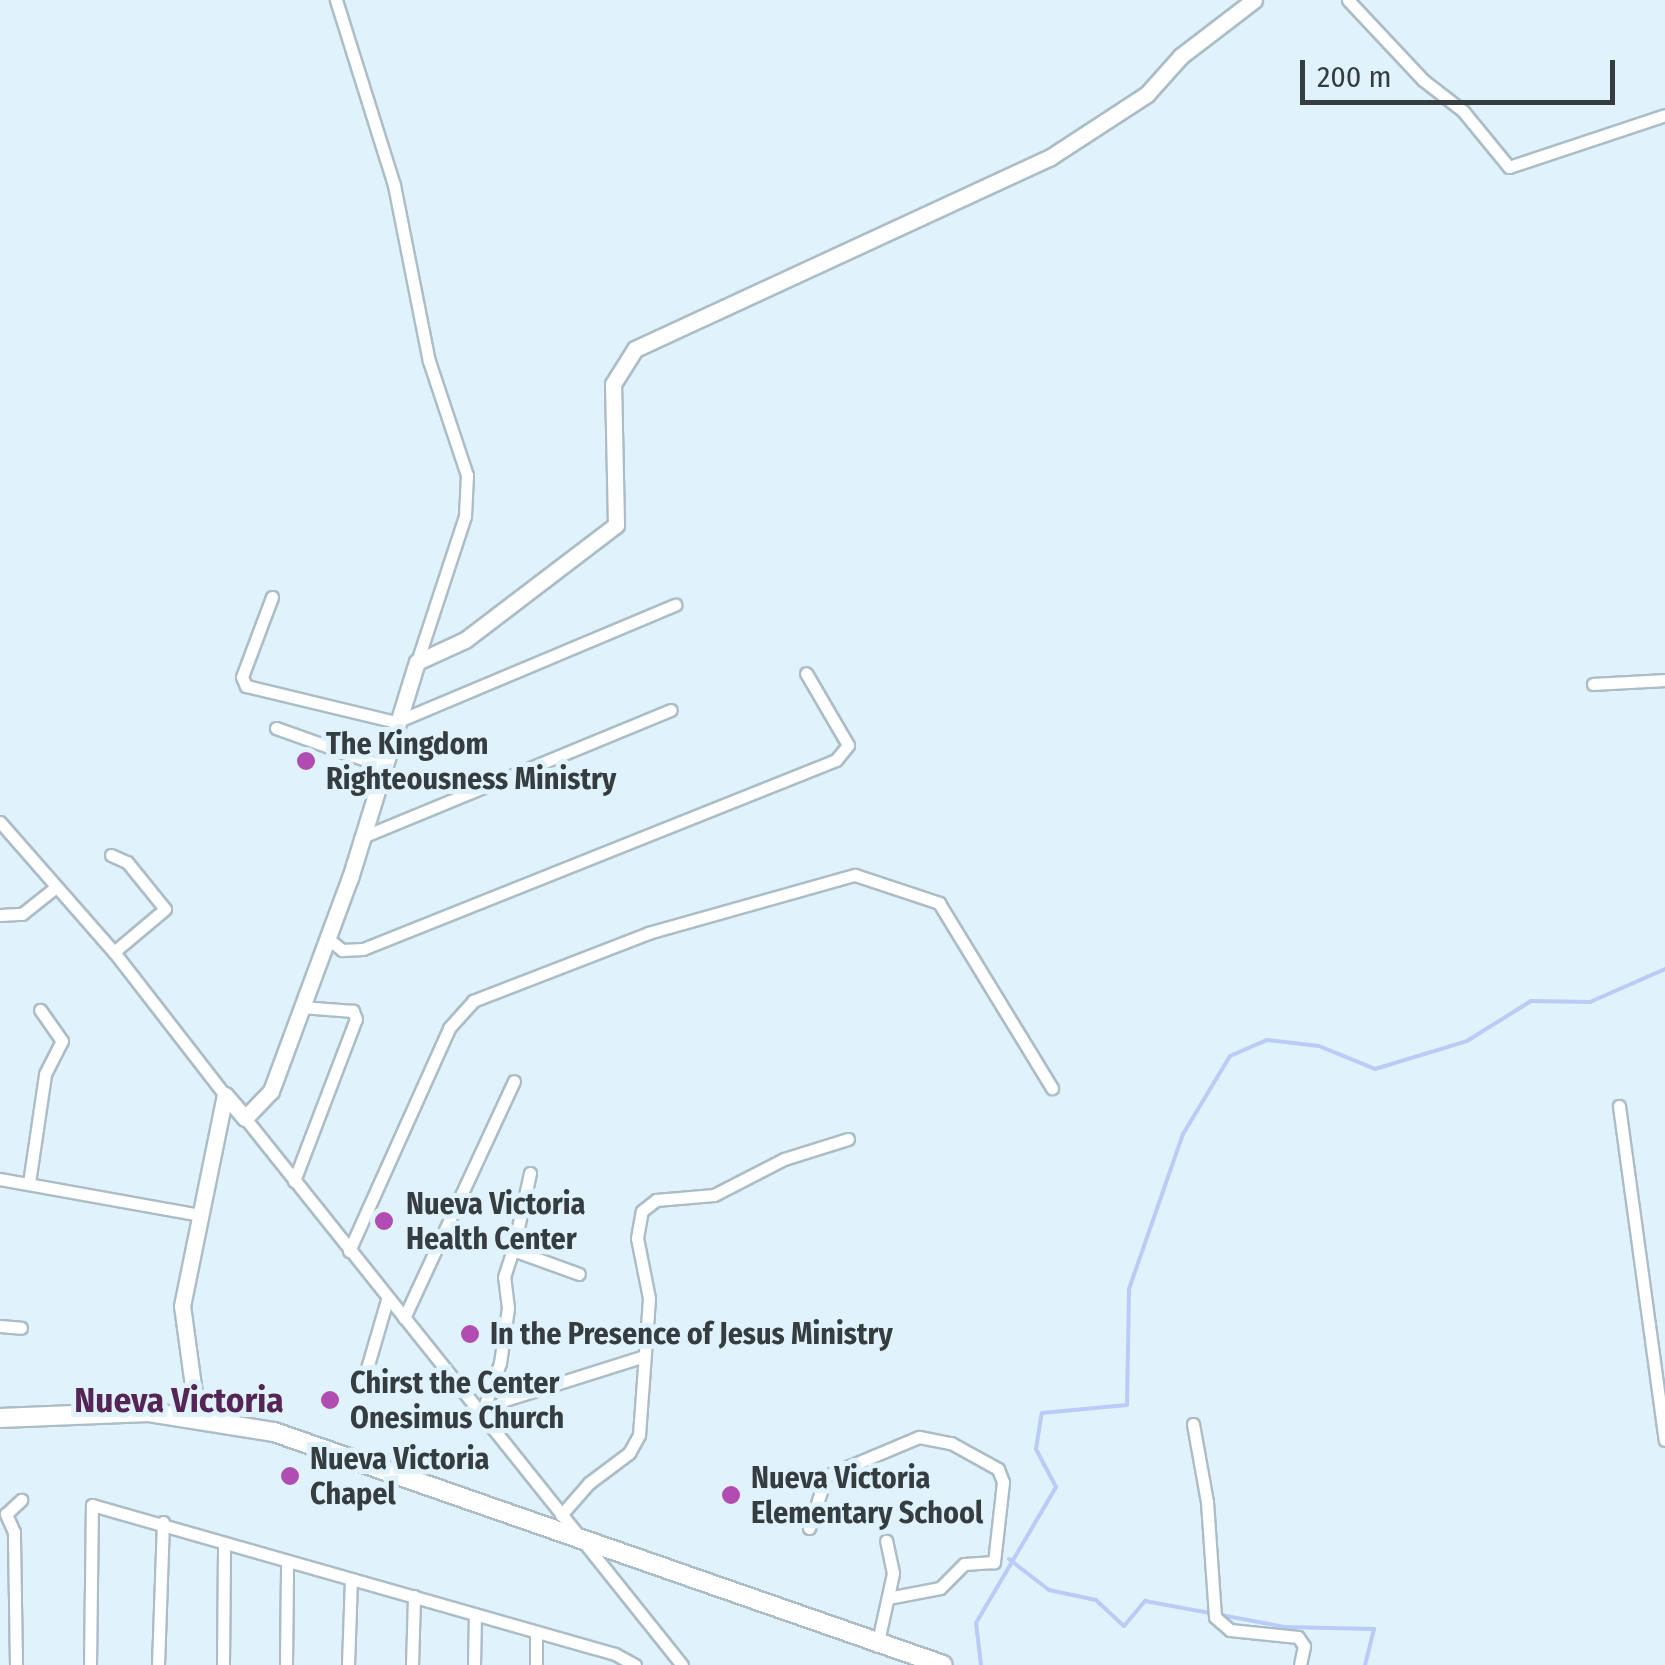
<!DOCTYPE html>
<html>
<head>
<meta charset="utf-8">
<style>
  body { margin:0 }
  #map { position:relative; width:1665px; height:1665px; overflow:hidden; background:#e0f2fb; font-family:"Fira Sans Condensed",sans-serif }
  div>[style] { position:absolute }
  .stream>* { height:4px; margin:-2px; padding:0 2px; transform-origin:2px; border-radius:2px; background:#bacbf7 }
  .roads { filter:drop-shadow(2px 0 #acbdc6) drop-shadow(-2px 0 #acbdc6) drop-shadow(0 2px #acbdc6) drop-shadow(0 -2px #acbdc6) }
  .minor>* { height:11px; margin:-5.5px; padding:0 5.5px; transform-origin:5.5px; border-radius:5.5px; background:#fff }
  .tertiary>* { height:15px; margin:-7.5px; padding:0 7.5px; transform-origin:7.5px; border-radius:7.5px; background:#fff }
  .secondary>* { height:18px; margin:-9px; padding:0 9px; transform-origin:9px; border-radius:9px; background:#fff }
  .dots>* { width:28px; height:28px; translate:-50% -50%; box-sizing:border-box; border:5px solid #e0f2fb; border-radius:50% }
  span { translate:-50% -50%; white-space:nowrap; text-align:center; line-height:1.15; -webkit-text-stroke:10px #e0f2fb; paint-order:stroke }
  .poi-label { font-size:30px; color:#363d41; font-weight:700 }
  .left { translate:0 -50%; text-align:left }
  .quarter-label { font-size:35px; color:#562557; font-weight:700 }
  .scale { position:absolute; left:1300px; top:60px; width:315px; height:45px; box-sizing:border-box; border:5px solid #363d41; border-top:0; padding-left:12px; font-size:30px; line-height:35px; white-space:nowrap; color:#363d41; -webkit-text-stroke:8px #e0f2fb; paint-order:stroke }
</style>
</head>
<body>
<div id="map">
  <div class="stream">
    <i style="left:1009px;top:1559px;width:51px;rotate:37.8deg"></i>
    <i style="left:1049px;top:1590px;width:48px;rotate:12deg"></i>
    <i style="left:1096px;top:1600px;width:38px;rotate:43deg"></i>
    <i style="left:1124px;top:1626px;width:33px;rotate:-50deg"></i>
    <i style="left:1145px;top:1601px;width:142px;rotate:10.5deg"></i>
    <i style="left:1285px;top:1627px;width:89px;rotate:1.3deg"></i>
    <i style="left:1374px;top:1629px;width:37px;rotate:104deg"></i>
    <i style="left:981px;top:1665px;width:42px;rotate:-96.8deg"></i>
    <i style="left:976px;top:1623px;width:158px;rotate:-59.5deg"></i>
    <i style="left:1056px;top:1487px;width:43px;rotate:-117.8deg"></i>
    <i style="left:1036px;top:1449px;width:36px;rotate:-81deg"></i>
    <i style="left:1042px;top:1413px;width:85px;rotate:-5.4deg"></i>
    <i style="left:1127px;top:1405px;width:116px;rotate:-89deg"></i>
    <i style="left:1129px;top:1289px;width:164px;rotate:-70.8deg"></i>
    <i style="left:1183px;top:1134px;width:91px;rotate:-58.9deg"></i>
    <i style="left:1230px;top:1056px;width:40px;rotate:-23.4deg"></i>
    <i style="left:1267px;top:1040px;width:52px;rotate:6.6deg"></i>
    <i style="left:1319px;top:1046px;width:61px;rotate:22.3deg"></i>
    <i style="left:1375px;top:1069px;width:96px;rotate:-16.9deg"></i>
    <i style="left:1467px;top:1041px;width:75px;rotate:-32deg"></i>
    <i style="left:1531px;top:1001px;width:59px;rotate:1deg"></i>
    <i style="left:1590px;top:1002px;width:82px;rotate:-23.7deg"></i>
  </div>
  <div class="roads">
    <div class="minor">
      <i style="left:336px;top:0;width:194px;rotate:72.6deg"></i>
      <i style="left:394px;top:185px;width:179px;rotate:78.8deg"></i>
      <i style="left:429px;top:361px;width:120px;rotate:71.6deg"></i>
      <i style="left:467px;top:475px;width:41px;rotate:92.8deg"></i>
      <i style="left:465px;top:516px;width:154px;rotate:108.2deg"></i>
      <i style="left:1348px;top:0;width:110px;rotate:46.8deg"></i>
      <i style="left:1423px;top:80px;width:51px;rotate:37.8deg"></i>
      <i style="left:1463px;top:111px;width:72px;rotate:50.6deg"></i>
      <i style="left:1509px;top:167px;width:164px;rotate:-18.4deg"></i>
      <i style="left:272px;top:597px;width:85px;rotate:110.6deg"></i>
      <i style="left:242px;top:677px;width:10px;rotate:66deg"></i>
      <i style="left:246px;top:686px;width:154px;rotate:13.5deg"></i>
      <i style="left:396px;top:722px;width:303px;rotate:-22.8deg"></i>
      <i style="left:1593px;top:684px;width:72px;rotate:-3.2deg"></i>
      <i style="left:276px;top:728px;width:114px;rotate:19.6deg"></i>
      <i style="left:0;top:822px;width:173px;rotate:48.8deg"></i>
      <i style="left:114px;top:952px;width:181px;rotate:52.2deg"></i>
      <i style="left:360px;top:838px;width:336px;rotate:-22.4deg"></i>
      <i style="left:111px;top:855px;width:17px;rotate:24deg"></i>
      <i style="left:127px;top:862px;width:60px;rotate:51deg"></i>
      <i style="left:165px;top:909px;width:67px;rotate:139.9deg"></i>
      <i style="left:0;top:915px;width:22px;rotate:-3deg"></i>
      <i style="left:22px;top:914px;width:43px;rotate:-38.5deg"></i>
      <i style="left:326px;top:937px;width:21px;rotate:39deg"></i>
      <i style="left:342px;top:950px;width:21px;rotate:-3deg"></i>
      <i style="left:363px;top:949px;width:509px;rotate:-21.78deg"></i>
      <i style="left:836px;top:760px;width:19px;rotate:-51deg"></i>
      <i style="left:848px;top:745px;width:83px;rotate:-120.3deg"></i>
      <i style="left:1619px;top:1106px;width:337px;rotate:82.2deg"></i>
      <i style="left:245px;top:1118px;width:700px;rotate:51.38deg"></i>
      <i style="left:530px;top:1173px;width:79px;rotate:102.4deg"></i>
      <i style="left:513px;top:1250px;width:70px;rotate:20deg"></i>
      <i style="left:0;top:1179px;width:203px;rotate:10.2deg"></i>
      <i style="left:294px;top:1181px;width:173px;rotate:-69.1deg"></i>
      <i style="left:356px;top:1019px;width:9px;rotate:-111deg"></i>
      <i style="left:353px;top:1011px;width:52px;rotate:-175.6deg"></i>
      <i style="left:29px;top:1183px;width:110px;rotate:-81.6deg"></i>
      <i style="left:45px;top:1074px;width:37px;rotate:-63deg"></i>
      <i style="left:62px;top:1041px;width:38px;rotate:-125deg"></i>
      <i style="left:349px;top:1251px;width:244px;rotate:-65.8deg"></i>
      <i style="left:449px;top:1028px;width:36px;rotate:-48deg"></i>
      <i style="left:473px;top:1001px;width:188px;rotate:-21.2deg"></i>
      <i style="left:648px;top:933px;width:215px;rotate:-15.7deg"></i>
      <i style="left:855px;top:875px;width:89px;rotate:18.4deg"></i>
      <i style="left:939px;top:903px;width:217px;rotate:58.6deg"></i>
      <i style="left:404px;top:1318px;width:261px;rotate:-65.1deg"></i>
      <i style="left:0;top:1326px;width:21px;rotate:5deg"></i>
      <i style="left:363px;top:1382px;width:85px;rotate:-73.7deg"></i>
      <i style="left:483px;top:1410px;width:50px;rotate:-70.1deg"></i>
      <i style="left:500px;top:1363px;width:56px;rotate:-81.7deg"></i>
      <i style="left:508px;top:1308px;width:31px;rotate:-97deg"></i>
      <i style="left:504px;top:1277px;width:28px;rotate:-72deg"></i>
      <i style="left:485px;top:1414px;width:24px;rotate:-35deg"></i>
      <i style="left:505px;top:1400px;width:143px;rotate:-17.5deg"></i>
      <i style="left:1193px;top:1424px;width:79px;rotate:79.8deg"></i>
      <i style="left:1207px;top:1502px;width:115px;rotate:86deg"></i>
      <i style="left:1215px;top:1617px;width:20px;rotate:41deg"></i>
      <i style="left:1230px;top:1630px;width:68px;rotate:5.9deg"></i>
      <i style="left:1298px;top:1637px;width:11px;rotate:56deg"></i>
      <i style="left:1304px;top:1646px;width:19px;rotate:102deg"></i>
      <i style="left:561px;top:1515px;width:43px;rotate:-48.8deg"></i>
      <i style="left:589px;top:1483px;width:50px;rotate:-36.9deg"></i>
      <i style="left:629px;top:1453px;width:21px;rotate:-61deg"></i>
      <i style="left:639px;top:1435px;width:137px;rotate:-85.8deg"></i>
      <i style="left:649px;top:1298px;width:61px;rotate:-101.3deg"></i>
      <i style="left:637px;top:1238px;width:27px;rotate:-80deg"></i>
      <i style="left:642px;top:1211px;width:18px;rotate:-38deg"></i>
      <i style="left:656px;top:1200px;width:58px;rotate:-4.9deg"></i>
      <i style="left:714px;top:1195px;width:79px;rotate:-27.2deg"></i>
      <i style="left:784px;top:1159px;width:67px;rotate:-17.4deg"></i>
      <i style="left:809px;top:1528px;width:55px;rotate:-71.9deg"></i>
      <i style="left:826px;top:1476px;width:101px;rotate:-22.8deg"></i>
      <i style="left:919px;top:1437px;width:33px;rotate:11deg"></i>
      <i style="left:951px;top:1443px;width:54px;rotate:29deg"></i>
      <i style="left:998px;top:1469px;width:14px;rotate:69deg"></i>
      <i style="left:1003px;top:1482px;width:81px;rotate:96.4deg"></i>
      <i style="left:994px;top:1562px;width:30px;rotate:176deg"></i>
      <i style="left:964px;top:1564px;width:34px;rotate:135deg"></i>
      <i style="left:940px;top:1588px;width:53px;rotate:169.1deg"></i>
      <i style="left:877px;top:1646px;width:75px;rotate:-77.6deg"></i>
      <i style="left:893px;top:1573px;width:33px;rotate:-102deg"></i>
      <i style="left:16px;top:1665px;width:133px;rotate:-90.9deg"></i>
      <i style="left:14px;top:1532px;width:20px;rotate:-114deg"></i>
      <i style="left:6px;top:1514px;width:21px;rotate:-43deg"></i>
      <i style="left:90px;top:1665px;width:160px;rotate:-89.3deg"></i>
      <i style="left:92px;top:1505px;width:544px;rotate:15.9deg"></i>
      <i style="left:615px;top:1654px;width:23px;rotate:29deg"></i>
      <i style="left:158px;top:1665px;width:143px;rotate:-88deg"></i>
      <i style="left:223px;top:1665px;width:122px;rotate:-89.5deg"></i>
      <i style="left:286px;top:1665px;width:103px;rotate:-89.4deg"></i>
      <i style="left:348px;top:1665px;width:86px;rotate:-88deg"></i>
      <i style="left:412px;top:1665px;width:69px;rotate:-88.3deg"></i>
      <i style="left:474px;top:1665px;width:50px;rotate:-88.9deg"></i>
      <i style="left:536px;top:1665px;width:33px;rotate:-90deg"></i>
    </div>
    <div class="tertiary">
      <i style="left:225px;top:1095px;width:30px;rotate:49deg"></i>
      <i style="left:245px;top:1118px;width:37px;rotate:-46deg"></i>
      <i style="left:271px;top:1091px;width:227px;rotate:-69.7deg"></i>
      <i style="left:350px;top:878px;width:226px;rotate:-72.8deg"></i>
      <i style="left:417px;top:662px;width:53px;rotate:-24.6deg"></i>
      <i style="left:465px;top:640px;width:190px;rotate:-37.3deg"></i>
      <i style="left:616px;top:525px;width:141px;rotate:-91.2deg"></i>
      <i style="left:613px;top:384px;width:41px;rotate:-57.8deg"></i>
      <i style="left:635px;top:349px;width:456px;rotate:-24.8deg"></i>
      <i style="left:1049px;top:158px;width:117px;rotate:-33.1deg"></i>
      <i style="left:1147px;top:94px;width:51px;rotate:-48.2deg"></i>
      <i style="left:1181px;top:56px;width:92px;rotate:-37.5deg"></i>
      <i style="left:197px;top:1415px;width:110px;rotate:-97.8deg"></i>
      <i style="left:182px;top:1306px;width:215px;rotate:-78.5deg"></i>
    </div>
    <div class="secondary">
      <i style="left:0;top:1418px;width:149px;rotate:-2.3deg"></i>
      <i style="left:149px;top:1412px;width:127px;rotate:9.1deg"></i>
      <i style="left:274px;top:1432px;width:708px;rotate:19.2deg"></i>
    </div>
  </div>
  <div class="dots">
    <i style="left:306px;top:761px;background:#b04cb2"></i>
    <i style="left:384px;top:1221px;background:#b04cb2"></i>
    <i style="left:470px;top:1334px;background:#b04cb2"></i>
    <i style="left:330px;top:1400px;background:#b04cb2"></i>
    <i style="left:290px;top:1476px;background:#b04cb2"></i>
    <i style="left:731px;top:1495px;background:#b04cb2"></i>
  </div>
  <div class="poi-label">
    <span class="left" style="left:326px;top:761px">The Kingdom<br>Righteousness Ministry</span>
    <span class="left" style="left:406px;top:1221px">Nueva Victoria<br>Health Center</span>
    <span class="left" style="left:490px;top:1334px">In the Presence of Jesus Ministry</span>
    <span class="left" style="left:350px;top:1400px">Chirst the Center<br>Onesimus Church</span>
    <span class="left" style="left:310px;top:1476px">Nueva Victoria<br>Chapel</span>
    <span class="left" style="left:751px;top:1495px">Nueva Victoria<br>Elementary School</span>
  </div>
  <div class="quarter-label">
    <span style="left:179px;top:1400px">Nueva Victoria</span>
  </div>
  <div class="scale">200 m</div>
</div>
</body>
</html>
